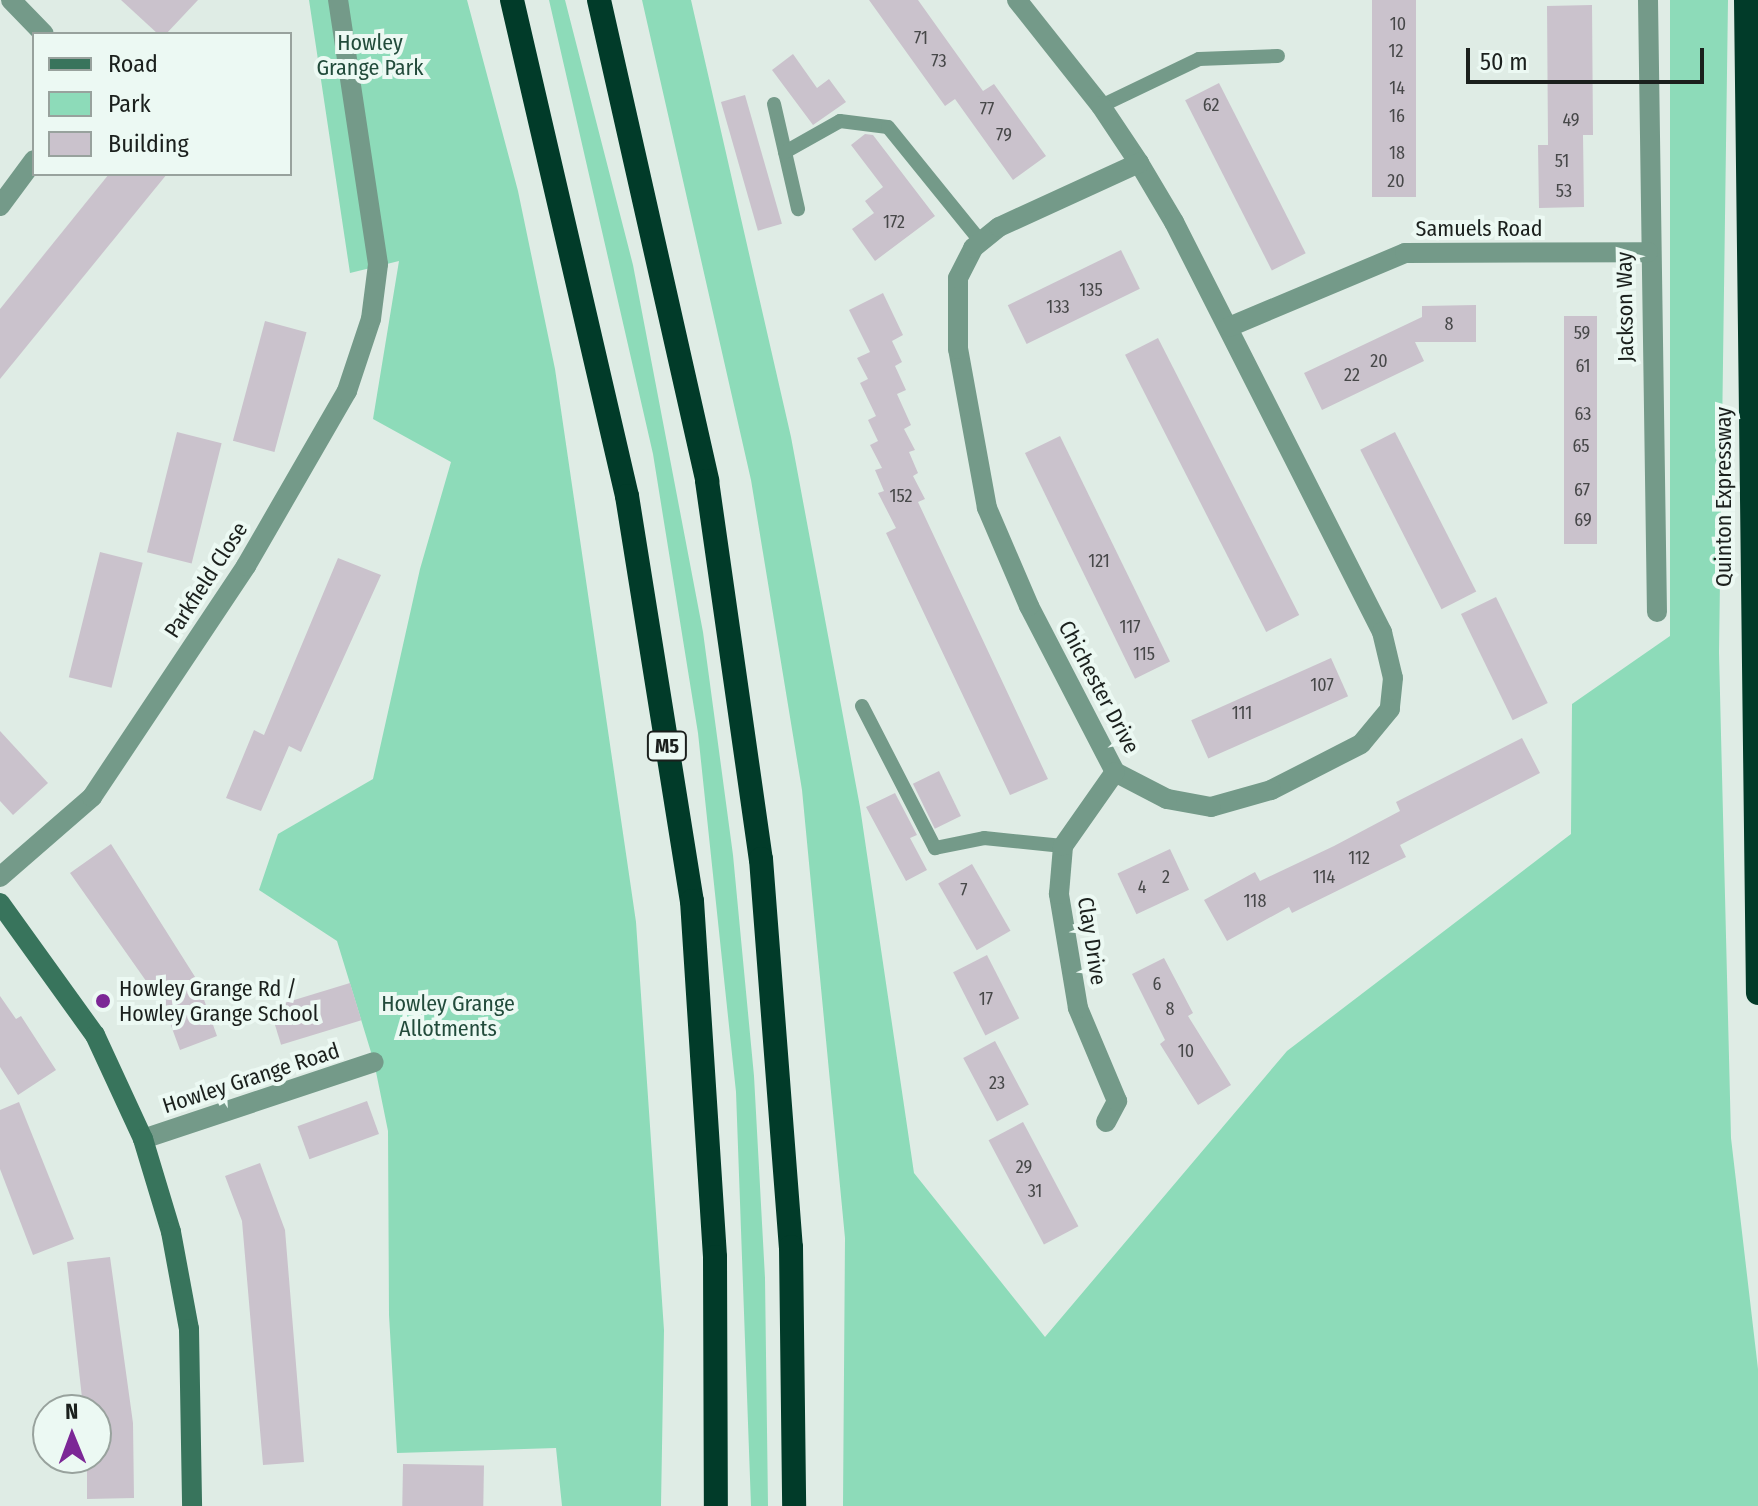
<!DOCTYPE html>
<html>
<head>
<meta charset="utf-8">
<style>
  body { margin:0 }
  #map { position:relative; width:1758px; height:1506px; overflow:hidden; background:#dfece5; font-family:"Fira Sans Condensed",sans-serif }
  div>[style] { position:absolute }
  .green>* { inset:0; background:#8ddbb9 }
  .building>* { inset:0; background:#cac2cc; transform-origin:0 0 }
  .lane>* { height:14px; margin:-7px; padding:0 7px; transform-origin:7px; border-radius:7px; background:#749a89 }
  .street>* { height:20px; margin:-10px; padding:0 10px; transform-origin:10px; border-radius:10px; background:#749a89 }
  .secondary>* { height:20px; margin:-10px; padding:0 10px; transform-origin:10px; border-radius:10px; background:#38745c }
  .highway>* { height:24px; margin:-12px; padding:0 12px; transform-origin:12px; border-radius:12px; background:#013b29 }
  .dots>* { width:22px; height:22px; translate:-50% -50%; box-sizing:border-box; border:4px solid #ecf9f3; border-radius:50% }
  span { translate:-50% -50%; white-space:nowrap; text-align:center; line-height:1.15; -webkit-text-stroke:8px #ecf9f3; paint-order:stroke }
  .number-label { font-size:18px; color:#474849 }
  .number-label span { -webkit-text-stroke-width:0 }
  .shield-label span { padding:2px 6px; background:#ecf9f3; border:2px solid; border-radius:6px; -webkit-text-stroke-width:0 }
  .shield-label { font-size:20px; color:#1b201d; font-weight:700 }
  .park-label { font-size:22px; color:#224b3b }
  .street-label { font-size:22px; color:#1b201d }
  .poi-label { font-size:22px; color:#1b201d }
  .left { translate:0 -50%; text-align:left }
  .legend { position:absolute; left:32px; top:32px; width:260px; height:144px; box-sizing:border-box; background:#ecf9f3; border:2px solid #98a29d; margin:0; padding:10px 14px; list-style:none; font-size:24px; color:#1b201d }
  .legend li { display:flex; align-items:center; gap:16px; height:40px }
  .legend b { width:40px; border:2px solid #98a29d }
  .north { position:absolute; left:32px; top:1394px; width:80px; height:80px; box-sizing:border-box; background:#ecf9f3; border:2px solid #98a29d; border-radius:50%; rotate:359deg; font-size:22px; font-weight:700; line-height:32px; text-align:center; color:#1b201d }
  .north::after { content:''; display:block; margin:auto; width:28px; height:36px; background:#7c2796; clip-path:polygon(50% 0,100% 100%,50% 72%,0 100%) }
  .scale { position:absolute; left:1466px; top:48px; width:238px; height:36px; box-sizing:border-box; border:4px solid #1b201d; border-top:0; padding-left:10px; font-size:24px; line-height:28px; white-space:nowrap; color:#1b201d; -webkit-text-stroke:6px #ecf9f3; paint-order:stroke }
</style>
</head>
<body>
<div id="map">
  <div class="green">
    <i style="clip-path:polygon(309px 0,467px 0,518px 191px,555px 369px,636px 922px,664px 1330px,661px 1506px,562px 1506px,556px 1448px,397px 1453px,389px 1315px,388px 1131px,374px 1062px,337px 941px,259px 890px,278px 834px,373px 779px,420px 569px,451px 462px,373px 419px,399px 261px,350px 273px)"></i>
    <i style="clip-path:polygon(549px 0,565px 0,633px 265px,703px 632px,733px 855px,754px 1076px,765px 1278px,768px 1506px,751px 1506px,736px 1092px,698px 733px,653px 454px)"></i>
    <i style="clip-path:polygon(642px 0,691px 0,791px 437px,860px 807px,914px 1173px,1045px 1337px,1287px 1051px,1571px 834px,1572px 704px,1670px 636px,1670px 0,1728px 0,1719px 653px,1731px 1138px,1758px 1369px,1758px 1506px,843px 1506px,845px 1238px,802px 790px,751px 480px)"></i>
  </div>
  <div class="building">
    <i style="clip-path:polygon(121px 0,198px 0,166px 34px,158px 34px)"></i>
    <i style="clip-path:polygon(869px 0,918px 0,983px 91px,994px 84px,1046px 156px,1013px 180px,955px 99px,945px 106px)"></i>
    <i style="left:1372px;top:0;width:44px;height:197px"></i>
    <i style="clip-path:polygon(1592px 5px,1593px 135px,1583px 135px,1584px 207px,1539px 208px,1538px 145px,1548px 145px,1547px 6px)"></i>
    <i style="clip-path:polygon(793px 54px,817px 88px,829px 79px,846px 102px,813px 125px,772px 70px)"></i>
    <i style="left:1219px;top:83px;width:191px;height:38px;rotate:63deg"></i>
    <i style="left:745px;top:95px;width:134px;height:25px;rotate:74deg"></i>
    <i style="clip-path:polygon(865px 134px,873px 135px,935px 216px,875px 261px,852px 229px,874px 213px,865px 201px,883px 187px,851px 145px)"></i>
    <i style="clip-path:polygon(109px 174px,167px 174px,0 379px,0 309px)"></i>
    <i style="left:1121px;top:250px;width:43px;height:126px;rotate:64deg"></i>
    <i style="clip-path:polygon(883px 293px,903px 335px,892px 341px,902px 362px,895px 366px,906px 390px,897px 394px,911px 425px,904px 429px,915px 450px,909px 452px,918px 473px,913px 476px,925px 499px,918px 502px,1048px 779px,1010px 795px,886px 533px,896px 528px,878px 493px,884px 491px,875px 470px,882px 468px,870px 445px,878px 441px,868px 420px,876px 416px,860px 383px,868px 379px,857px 358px,870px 352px,849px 310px)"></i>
    <i style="clip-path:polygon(1476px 305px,1476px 342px,1415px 342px,1424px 361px,1322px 410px,1304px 373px,1422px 317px,1422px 306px)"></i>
    <i style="left:1564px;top:316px;width:33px;height:228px"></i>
    <i style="left:265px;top:321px;width:43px;height:124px;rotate:15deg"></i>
    <i style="left:1158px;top:338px;width:311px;height:37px;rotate:63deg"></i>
    <i style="left:177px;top:432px;width:46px;height:124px;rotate:14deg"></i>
    <i style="left:1395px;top:432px;width:179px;height:39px;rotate:63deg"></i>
    <i style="left:1060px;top:436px;width:251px;height:39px;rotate:64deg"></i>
    <i style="left:100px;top:552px;width:44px;height:129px;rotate:14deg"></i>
    <i style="clip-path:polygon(338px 558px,381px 575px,301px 752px,289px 746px,261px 811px,226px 798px,254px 730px,264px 735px)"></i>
    <i style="left:1496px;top:597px;width:118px;height:39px;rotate:64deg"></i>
    <i style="left:1331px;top:658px;width:42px;height:153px;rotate:66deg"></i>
    <i style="clip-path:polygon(0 731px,48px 783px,13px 815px,0 801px)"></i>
    <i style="clip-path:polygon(1522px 738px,1540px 773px,1400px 845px,1406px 857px,1292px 913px,1289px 907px,1227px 941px,1204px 900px,1255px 872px,1260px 881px,1334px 846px,1400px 811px,1396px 802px)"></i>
    <i style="left:939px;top:771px;width:50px;height:29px;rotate:64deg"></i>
    <i style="clip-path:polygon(895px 793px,917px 835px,910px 838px,927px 870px,906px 881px,866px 807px)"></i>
    <i style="clip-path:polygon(111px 844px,197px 980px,217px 1036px,180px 1050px,156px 985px,151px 988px,70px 873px)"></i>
    <i style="left:1170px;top:849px;width:45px;height:58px;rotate:65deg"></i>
    <i style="left:972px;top:864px;width:77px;height:39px;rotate:60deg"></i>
    <i style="left:987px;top:955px;width:71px;height:38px;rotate:63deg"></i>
    <i style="clip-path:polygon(1164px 958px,1193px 1013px,1188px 1016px,1231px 1085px,1198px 1105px,1160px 1044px,1165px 1040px,1132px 974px)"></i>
    <i style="left:350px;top:983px;width:39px;height:84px;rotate:73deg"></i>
    <i style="clip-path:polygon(0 996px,16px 1019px,21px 1016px,56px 1070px,18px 1095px,0 1067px)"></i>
    <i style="left:995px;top:1041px;width:72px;height:36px;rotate:62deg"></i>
    <i style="left:367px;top:1101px;width:35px;height:74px;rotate:70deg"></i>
    <i style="clip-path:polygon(19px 1102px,74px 1239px,33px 1255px,0 1169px,0 1110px)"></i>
    <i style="left:1023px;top:1122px;width:118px;height:39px;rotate:62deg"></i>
    <i style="clip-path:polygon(260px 1163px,285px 1230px,304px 1462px,263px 1465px,242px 1221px,225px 1176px)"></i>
    <i style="clip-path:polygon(110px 1257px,133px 1423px,134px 1498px,87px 1499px,87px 1458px,96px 1458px,96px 1406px,83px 1407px,67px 1262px)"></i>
    <i style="left:403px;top:1464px;width:81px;height:42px;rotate:1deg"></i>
  </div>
  <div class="lane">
    <i style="left:774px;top:104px;width:108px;rotate:77.1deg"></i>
    <i style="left:1101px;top:106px;width:109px;rotate:-25.6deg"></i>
    <i style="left:1199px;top:59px;width:79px;rotate:-2.2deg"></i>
    <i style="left:785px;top:152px;width:63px;rotate:-29.4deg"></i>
    <i style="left:840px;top:121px;width:48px;rotate:7.1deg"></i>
    <i style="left:888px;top:127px;width:148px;rotate:51deg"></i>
    <i style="left:862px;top:706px;width:160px;rotate:62.8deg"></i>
    <i style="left:935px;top:848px;width:50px;rotate:-11.5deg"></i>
    <i style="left:984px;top:838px;width:79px;rotate:5.8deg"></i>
  </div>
  <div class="street">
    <i style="left:11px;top:0;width:47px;rotate:45.9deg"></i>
    <i style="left:1017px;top:0;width:135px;rotate:51.6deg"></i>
    <i style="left:1101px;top:106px;width:69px;rotate:56.3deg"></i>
    <i style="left:1139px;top:163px;width:69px;rotate:59.3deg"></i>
    <i style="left:1174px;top:222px;width:460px;rotate:63.1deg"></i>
    <i style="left:1382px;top:632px;width:47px;rotate:76.6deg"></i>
    <i style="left:1393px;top:678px;width:31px;rotate:96deg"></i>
    <i style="left:1390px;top:709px;width:45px;rotate:129.6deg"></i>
    <i style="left:1361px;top:744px;width:101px;rotate:152.9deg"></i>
    <i style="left:1271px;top:790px;width:62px;rotate:164.2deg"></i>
    <i style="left:1211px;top:807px;width:45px;rotate:-169.7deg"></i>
    <i style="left:1167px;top:799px;width:59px;rotate:-152.6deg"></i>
    <i style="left:1115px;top:772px;width:187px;rotate:-117.4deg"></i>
    <i style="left:1029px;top:606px;width:107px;rotate:-113.2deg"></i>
    <i style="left:987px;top:508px;width:162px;rotate:-100.3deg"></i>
    <i style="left:958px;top:349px;width:71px;rotate:-90deg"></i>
    <i style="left:958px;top:278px;width:34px;rotate:-63deg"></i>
    <i style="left:973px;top:248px;width:33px;rotate:-39deg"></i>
    <i style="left:999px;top:227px;width:154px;rotate:-24.6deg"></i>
    <i style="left:1648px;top:0;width:612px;rotate:89.16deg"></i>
    <i style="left:0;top:206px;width:57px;rotate:-53.5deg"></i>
    <i style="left:1229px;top:327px;width:191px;rotate:-22.8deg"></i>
    <i style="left:1405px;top:253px;width:243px;rotate:-0.2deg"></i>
    <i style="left:0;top:877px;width:122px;rotate:-41deg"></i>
    <i style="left:92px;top:797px;width:278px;rotate:-56.3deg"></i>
    <i style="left:246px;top:566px;width:202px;rotate:-60deg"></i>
    <i style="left:347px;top:391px;width:76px;rotate:-71.6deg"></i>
    <i style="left:371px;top:319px;width:55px;rotate:-82.7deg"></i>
    <i style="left:378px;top:264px;width:267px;rotate:-98.6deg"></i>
    <i style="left:1106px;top:1122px;width:24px;rotate:-62deg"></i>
    <i style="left:1117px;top:1101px;width:101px;rotate:-112.8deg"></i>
    <i style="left:1078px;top:1008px;width:116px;rotate:-99.5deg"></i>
    <i style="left:1059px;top:894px;width:48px;rotate:-85.2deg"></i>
    <i style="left:1063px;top:846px;width:90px;rotate:-54.9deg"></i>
    <i style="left:143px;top:1139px;width:243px;rotate:-18.4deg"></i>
  </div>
  <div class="secondary">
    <i style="left:0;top:903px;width:163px;rotate:54.3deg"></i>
    <i style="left:95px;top:1035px;width:115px;rotate:65.2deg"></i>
    <i style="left:143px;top:1139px;width:97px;rotate:73.2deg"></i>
    <i style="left:171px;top:1232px;width:99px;rotate:79.5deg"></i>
    <i style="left:189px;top:1329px;width:177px;rotate:89deg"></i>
  </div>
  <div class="highway">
    <i style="left:512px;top:0;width:509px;rotate:76.95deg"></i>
    <i style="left:627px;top:496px;width:410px;rotate:80.9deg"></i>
    <i style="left:692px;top:901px;width:357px;rotate:86.3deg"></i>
    <i style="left:715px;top:1257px;width:249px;rotate:89.8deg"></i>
    <i style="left:599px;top:0;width:493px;rotate:77.3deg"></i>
    <i style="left:707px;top:481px;width:382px;rotate:81.9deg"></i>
    <i style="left:761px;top:859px;width:389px;rotate:85.6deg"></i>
    <i style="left:791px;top:1247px;width:259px;rotate:89.3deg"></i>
    <i style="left:1746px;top:0;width:993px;rotate:89.31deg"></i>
  </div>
  <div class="dots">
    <i style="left:103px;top:1001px;background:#7c2796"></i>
  </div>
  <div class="number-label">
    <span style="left:1398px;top:24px">10</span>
    <span style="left:921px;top:38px">71</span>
    <span style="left:1396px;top:51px">12</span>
    <span style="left:939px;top:61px">73</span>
    <span style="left:1397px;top:88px">14</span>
    <span style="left:1211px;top:105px">62</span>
    <span style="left:987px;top:109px">77</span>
    <span style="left:1397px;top:116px">16</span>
    <span style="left:1571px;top:120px">49</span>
    <span style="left:1004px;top:135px">79</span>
    <span style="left:1397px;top:153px">18</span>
    <span style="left:1562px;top:161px">51</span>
    <span style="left:1396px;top:181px">20</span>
    <span style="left:1564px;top:191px">53</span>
    <span style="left:894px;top:222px">172</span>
    <span style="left:1091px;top:290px">135</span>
    <span style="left:1058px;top:307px">133</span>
    <span style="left:1449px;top:324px">8</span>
    <span style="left:1582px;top:333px">59</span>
    <span style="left:1379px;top:361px">20</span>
    <span style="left:1583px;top:366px">61</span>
    <span style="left:1352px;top:375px">22</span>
    <span style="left:1583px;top:414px">63</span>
    <span style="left:1581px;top:446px">65</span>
    <span style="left:1582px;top:490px">67</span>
    <span style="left:901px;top:496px">152</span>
    <span style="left:1583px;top:520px">69</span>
    <span style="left:1099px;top:561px">121</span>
    <span style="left:1130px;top:627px">117</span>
    <span style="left:1144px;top:654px">115</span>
    <span style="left:1322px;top:685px">107</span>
    <span style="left:1242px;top:713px">111</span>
    <span style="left:1359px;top:858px">112</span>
    <span style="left:1166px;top:877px">2</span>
    <span style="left:1324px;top:877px">114</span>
    <span style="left:1142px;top:887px">4</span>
    <span style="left:964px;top:890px">7</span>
    <span style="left:1255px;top:901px">118</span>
    <span style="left:1157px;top:984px">6</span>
    <span style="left:986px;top:999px">17</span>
    <span style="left:1170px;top:1009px">8</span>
    <span style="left:1186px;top:1051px">10</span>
    <span style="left:997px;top:1083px">23</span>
    <span style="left:1024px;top:1167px">29</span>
    <span style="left:1035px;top:1191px">31</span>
  </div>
  <div class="shield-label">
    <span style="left:667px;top:746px">M5</span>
  </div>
  <div class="park-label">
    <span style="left:370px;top:55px">Howley<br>Grange Park</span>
    <span style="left:448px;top:1016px">Howley Grange<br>Allotments</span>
  </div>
  <div class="street-label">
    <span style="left:1479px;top:229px">Samuels Road</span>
    <span style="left:1625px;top:307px;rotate:-91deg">Jackson Way</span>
    <span style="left:1724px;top:497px;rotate:-90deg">Quinton Expressway</span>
    <span style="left:206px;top:580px;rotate:-57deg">Parkfield Close</span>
    <span style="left:1099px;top:687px;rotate:62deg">Chichester Drive</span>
    <span style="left:1092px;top:941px;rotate:81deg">Clay Drive</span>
    <span style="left:251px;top:1078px;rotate:-18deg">Howley Grange Road</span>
  </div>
  <div class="poi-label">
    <span class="left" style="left:119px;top:1001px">Howley Grange Rd /<br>Howley Grange School</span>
  </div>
  <ul class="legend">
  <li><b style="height:10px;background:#38745c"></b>Road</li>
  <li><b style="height:22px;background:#8ddbb9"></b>Park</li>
  <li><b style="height:22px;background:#cac2cc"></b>Building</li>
  </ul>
  <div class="north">N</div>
  <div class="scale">50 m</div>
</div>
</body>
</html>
